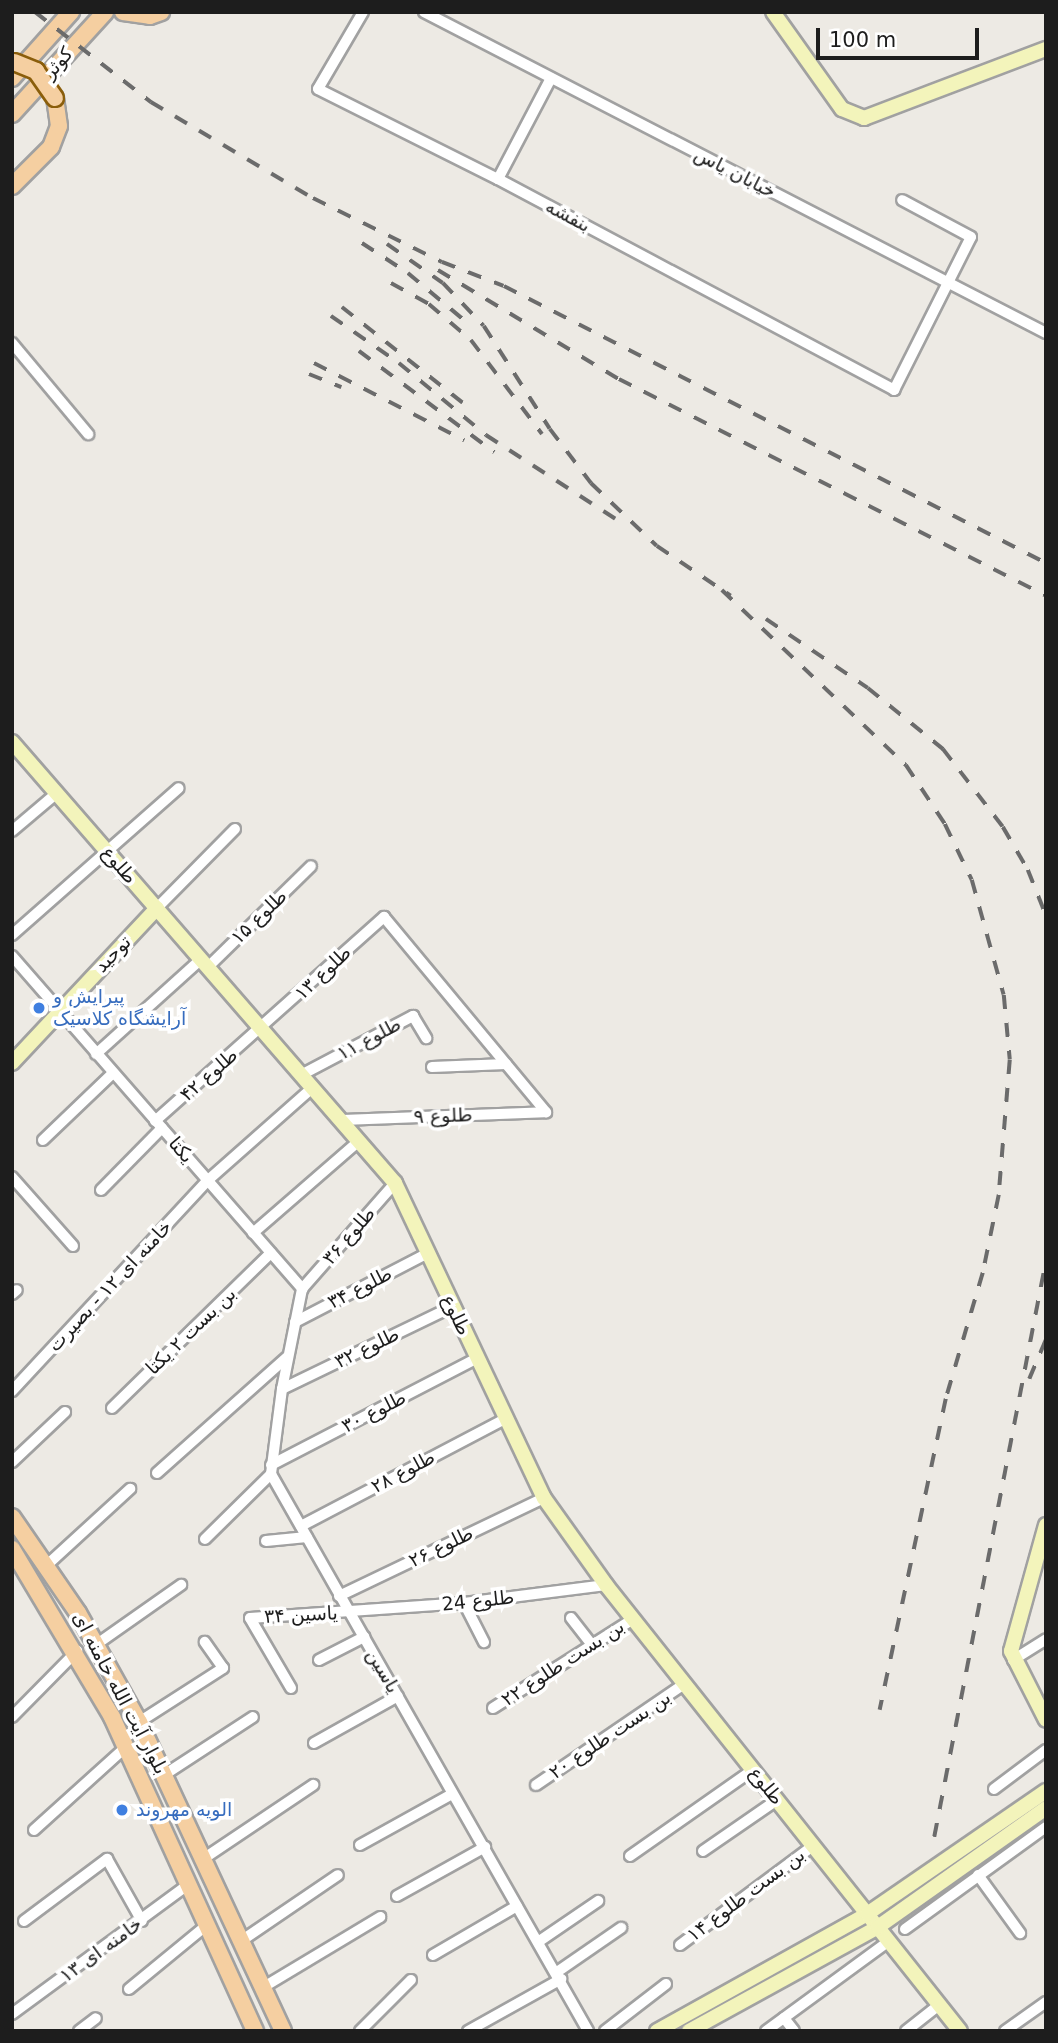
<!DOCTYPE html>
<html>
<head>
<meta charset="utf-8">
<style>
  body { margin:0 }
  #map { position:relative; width:1058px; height:2043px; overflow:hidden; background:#edeae4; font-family:"DejaVu Sans",Cairo,sans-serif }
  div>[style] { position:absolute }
  .roads { filter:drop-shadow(2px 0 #a1a1a1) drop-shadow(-2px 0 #a1a1a1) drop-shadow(0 2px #a1a1a1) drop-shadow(0 -2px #a1a1a1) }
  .street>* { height:10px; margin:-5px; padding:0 5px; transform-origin:5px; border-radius:5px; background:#fff }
  .secondary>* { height:14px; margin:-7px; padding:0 7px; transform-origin:7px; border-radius:7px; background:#f3f4bb }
  .primary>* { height:16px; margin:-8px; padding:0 8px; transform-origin:8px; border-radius:8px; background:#f5cfa1 }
  .rail>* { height:3.5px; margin-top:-1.75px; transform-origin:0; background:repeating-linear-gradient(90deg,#6b6b6b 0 14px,transparent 0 28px) }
  .bridges { filter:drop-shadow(2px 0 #8b5e0b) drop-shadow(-2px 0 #8b5e0b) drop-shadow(0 2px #8b5e0b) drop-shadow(0 -2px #8b5e0b) }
  .primary-bridge>* { height:16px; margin:-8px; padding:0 8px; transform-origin:8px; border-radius:8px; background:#f5cfa1 }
  .dots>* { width:19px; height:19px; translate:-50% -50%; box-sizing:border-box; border:4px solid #fff; border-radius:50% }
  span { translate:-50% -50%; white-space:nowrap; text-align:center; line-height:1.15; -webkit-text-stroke:7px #fff; paint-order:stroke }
  .street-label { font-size:19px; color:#1d1d1d }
  .shop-label { font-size:19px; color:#366cbe }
  .left { translate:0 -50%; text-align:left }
  .frame { position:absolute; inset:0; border:14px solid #1d1d1d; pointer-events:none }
  .scale { position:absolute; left:816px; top:28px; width:163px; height:32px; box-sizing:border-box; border:4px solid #1d1d1d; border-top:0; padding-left:9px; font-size:21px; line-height:24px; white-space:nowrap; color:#1d1d1d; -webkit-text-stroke:5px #fff; paint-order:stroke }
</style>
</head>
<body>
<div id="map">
  <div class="roads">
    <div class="street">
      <i style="left:363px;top:12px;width:89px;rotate:120.3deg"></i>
      <i style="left:318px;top:89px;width:201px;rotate:26.6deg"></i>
      <i style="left:498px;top:179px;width:449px;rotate:28deg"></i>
      <i style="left:894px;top:390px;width:171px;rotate:-63.3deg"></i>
      <i style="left:971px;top:237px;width:78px;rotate:-151.8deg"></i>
      <i style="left:424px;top:12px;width:700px;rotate:27.3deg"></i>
      <i style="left:498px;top:179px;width:114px;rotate:-62.3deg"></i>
      <i style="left:12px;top:343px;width:119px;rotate:50.1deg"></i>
      <i style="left:12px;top:831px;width:59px;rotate:-40.2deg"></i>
      <i style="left:157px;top:908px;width:111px;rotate:-45.4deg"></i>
      <i style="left:12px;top:935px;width:222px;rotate:-41.4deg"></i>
      <i style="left:12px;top:956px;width:442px;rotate:48.9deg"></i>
      <i style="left:208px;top:967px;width:144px;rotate:-44.4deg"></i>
      <i style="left:96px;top:1054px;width:142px;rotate:-42.1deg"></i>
      <i style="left:432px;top:1067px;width:74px;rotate:-2.3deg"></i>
      <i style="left:301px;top:1075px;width:127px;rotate:-27.8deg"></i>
      <i style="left:413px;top:1016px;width:26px;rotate:59deg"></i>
      <i style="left:341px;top:1120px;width:205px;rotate:-2.2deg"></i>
      <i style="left:155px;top:1121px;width:307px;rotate:-41.7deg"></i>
      <i style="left:384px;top:917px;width:254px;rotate:50.3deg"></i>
      <i style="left:43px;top:1140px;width:97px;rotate:-43.7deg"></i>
      <i style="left:12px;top:1177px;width:92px;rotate:48.5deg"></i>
      <i style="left:395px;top:1183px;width:141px;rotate:131.3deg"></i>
      <i style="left:302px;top:1289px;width:102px;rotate:101.3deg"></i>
      <i style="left:282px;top:1389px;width:86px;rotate:97.4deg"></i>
      <i style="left:271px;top:1474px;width:641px;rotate:60.35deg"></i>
      <i style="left:101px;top:1190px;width:87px;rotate:-45.5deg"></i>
      <i style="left:253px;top:1233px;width:140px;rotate:-41deg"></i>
      <i style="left:12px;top:1294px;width:6px;rotate:-39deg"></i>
      <i style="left:295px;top:1322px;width:148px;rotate:-27.4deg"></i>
      <i style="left:282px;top:1389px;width:189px;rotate:-25.8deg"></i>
      <i style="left:12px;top:1391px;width:287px;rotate:-47.1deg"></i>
      <i style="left:207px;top:1181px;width:140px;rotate:-41.5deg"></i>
      <i style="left:112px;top:1408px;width:222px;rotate:-44.3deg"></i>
      <i style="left:12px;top:1462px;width:73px;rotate:-43.3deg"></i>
      <i style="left:271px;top:1465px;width:232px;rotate:-27.4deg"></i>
      <i style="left:157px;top:1473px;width:174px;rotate:-41.7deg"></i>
      <i style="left:301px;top:1526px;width:230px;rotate:-27.7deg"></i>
      <i style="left:205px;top:1539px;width:93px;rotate:-44.6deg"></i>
      <i style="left:266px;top:1541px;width:41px;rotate:-5.6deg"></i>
      <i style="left:47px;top:1565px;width:113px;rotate:-42.5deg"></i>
      <i style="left:339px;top:1596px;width:227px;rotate:-25.6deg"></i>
      <i style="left:464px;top:1603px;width:44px;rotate:62.9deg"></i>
      <i style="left:571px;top:1618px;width:33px;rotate:52deg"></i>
      <i style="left:97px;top:1644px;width:103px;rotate:-35.1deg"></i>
      <i style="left:319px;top:1660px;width:51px;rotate:-27.1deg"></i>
      <i style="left:1013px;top:1660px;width:39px;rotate:-32deg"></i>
      <i style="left:291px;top:1688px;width:81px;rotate:-120.4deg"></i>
      <i style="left:250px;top:1618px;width:215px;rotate:-4deg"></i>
      <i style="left:464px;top:1603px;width:143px;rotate:-7.2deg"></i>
      <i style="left:493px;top:1708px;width:166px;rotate:-32.4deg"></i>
      <i style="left:12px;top:1717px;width:93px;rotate:-45.4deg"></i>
      <i style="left:139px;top:1722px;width:100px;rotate:-32.7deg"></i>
      <i style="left:223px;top:1668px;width:32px;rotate:-125deg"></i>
      <i style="left:314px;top:1743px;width:96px;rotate:-29.2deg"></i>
      <i style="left:164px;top:1775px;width:106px;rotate:-33.1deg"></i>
      <i style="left:536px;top:1785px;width:179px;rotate:-34.3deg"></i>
      <i style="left:994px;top:1789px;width:65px;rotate:-36.9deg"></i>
      <i style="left:34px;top:1830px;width:124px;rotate:-42.1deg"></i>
      <i style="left:360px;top:1845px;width:105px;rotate:-29deg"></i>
      <i style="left:703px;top:1851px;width:90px;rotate:-34.6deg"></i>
      <i style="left:630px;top:1856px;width:150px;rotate:-35deg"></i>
      <i style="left:203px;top:1859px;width:133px;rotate:-33.9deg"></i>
      <i style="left:978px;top:1875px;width:72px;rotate:54.1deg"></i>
      <i style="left:397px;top:1896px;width:101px;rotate:-29.1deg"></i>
      <i style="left:24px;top:1921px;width:104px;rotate:-36.8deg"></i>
      <i style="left:107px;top:1859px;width:71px;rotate:60.6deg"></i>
      <i style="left:905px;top:1929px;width:174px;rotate:-35.9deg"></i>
      <i style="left:241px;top:1941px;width:117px;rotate:-34.2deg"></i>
      <i style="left:538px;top:1942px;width:73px;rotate:-34.3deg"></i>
      <i style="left:680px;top:1945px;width:166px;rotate:-36.7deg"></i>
      <i style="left:433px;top:1955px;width:97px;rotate:-30.3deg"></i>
      <i style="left:557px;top:1972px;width:78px;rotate:-34.5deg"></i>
      <i style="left:262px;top:1988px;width:138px;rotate:-31deg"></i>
      <i style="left:129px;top:1989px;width:102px;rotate:-39.4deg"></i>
      <i style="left:12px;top:2014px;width:220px;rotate:-36.3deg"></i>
      <i style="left:784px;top:2018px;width:16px;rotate:52deg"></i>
      <i style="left:79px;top:2031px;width:21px;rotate:-37deg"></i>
      <i style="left:360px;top:2031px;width:72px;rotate:-45deg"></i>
      <i style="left:468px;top:2031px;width:107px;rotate:-29.2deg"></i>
      <i style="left:605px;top:2031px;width:77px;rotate:-37.6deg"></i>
      <i style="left:766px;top:2031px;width:152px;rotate:-36.2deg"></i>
      <i style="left:906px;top:2031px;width:42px;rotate:-38.2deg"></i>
      <i style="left:1005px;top:2031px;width:50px;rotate:-35.3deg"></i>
    </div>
    <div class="secondary">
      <i style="left:773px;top:12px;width:119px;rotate:54.6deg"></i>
      <i style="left:842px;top:109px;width:24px;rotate:22deg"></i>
      <i style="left:864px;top:118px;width:195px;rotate:-20.8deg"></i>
      <i style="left:12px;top:742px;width:584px;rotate:49.03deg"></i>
      <i style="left:395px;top:1183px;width:348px;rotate:64.7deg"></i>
      <i style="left:544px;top:1498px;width:107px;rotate:54.5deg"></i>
      <i style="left:606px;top:1585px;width:569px;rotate:51.56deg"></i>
      <i style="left:12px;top:1063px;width:212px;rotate:-46.9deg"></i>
      <i style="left:1046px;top:1525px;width:131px;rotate:105.5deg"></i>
      <i style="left:1011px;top:1651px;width:77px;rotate:63.1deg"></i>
      <i style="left:657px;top:2031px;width:240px;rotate:-29.1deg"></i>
      <i style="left:867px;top:1914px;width:217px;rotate:-34.5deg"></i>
      <i style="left:689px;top:2031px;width:216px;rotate:-28.8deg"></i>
      <i style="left:878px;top:1927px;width:206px;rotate:-35.3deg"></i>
    </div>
    <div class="primary">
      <i style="left:123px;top:12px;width:27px;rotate:8deg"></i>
      <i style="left:150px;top:16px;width:12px;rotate:-20deg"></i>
      <i style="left:12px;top:78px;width:89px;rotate:-48.2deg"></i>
      <i style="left:12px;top:114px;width:138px;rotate:-47.6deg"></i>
      <i style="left:12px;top:186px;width:55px;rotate:-45deg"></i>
      <i style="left:51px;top:147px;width:22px;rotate:-69deg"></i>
      <i style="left:59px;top:126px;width:28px;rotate:-98deg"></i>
      <i style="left:12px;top:1517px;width:116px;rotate:55.5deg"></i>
      <i style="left:78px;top:1613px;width:125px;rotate:60.8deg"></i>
      <i style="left:139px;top:1722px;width:341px;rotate:65deg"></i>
      <i style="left:12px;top:1549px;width:196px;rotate:59.2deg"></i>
      <i style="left:112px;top:1717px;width:345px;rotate:65.5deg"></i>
    </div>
  </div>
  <div class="rail">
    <i style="left:35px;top:12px;width:147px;rotate:37.8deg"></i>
    <i style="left:151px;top:102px;width:188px;rotate:30.7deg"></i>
    <i style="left:313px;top:198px;width:144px;rotate:26.4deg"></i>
    <i style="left:442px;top:262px;width:66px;rotate:21.2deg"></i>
    <i style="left:504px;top:286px;width:609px;rotate:27.07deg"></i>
    <i style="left:362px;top:243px;width:55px;rotate:33.1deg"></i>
    <i style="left:408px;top:273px;width:73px;rotate:40deg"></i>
    <i style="left:387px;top:244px;width:68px;rotate:34.9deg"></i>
    <i style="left:443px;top:283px;width:59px;rotate:46.4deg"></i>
    <i style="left:484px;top:326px;width:122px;rotate:57.3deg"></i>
    <i style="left:550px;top:429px;width:68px;rotate:52.8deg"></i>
    <i style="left:591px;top:483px;width:91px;rotate:43.7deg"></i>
    <i style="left:657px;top:546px;width:89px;rotate:34deg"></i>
    <i style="left:438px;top:270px;width:211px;rotate:31.1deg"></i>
    <i style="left:619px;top:379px;width:479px;rotate:26.9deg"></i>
    <i style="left:391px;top:283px;width:43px;rotate:28.9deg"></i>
    <i style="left:429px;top:304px;width:55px;rotate:40.6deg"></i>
    <i style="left:471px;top:340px;width:118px;rotate:52.9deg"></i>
    <i style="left:342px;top:307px;width:154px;rotate:38.4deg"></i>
    <i style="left:331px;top:316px;width:83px;rotate:34.7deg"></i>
    <i style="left:399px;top:363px;width:113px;rotate:39.6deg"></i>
    <i style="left:486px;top:435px;width:162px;rotate:32.9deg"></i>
    <i style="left:359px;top:351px;width:169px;rotate:36.8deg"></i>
    <i style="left:314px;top:363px;width:169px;rotate:27.2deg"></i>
    <i style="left:309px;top:374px;width:35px;rotate:22deg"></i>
    <i style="left:722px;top:590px;width:254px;rotate:43.6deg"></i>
    <i style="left:906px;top:765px;width:71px;rotate:56.5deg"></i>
    <i style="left:945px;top:824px;width:62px;rotate:64.3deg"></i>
    <i style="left:972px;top:880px;width:119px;rotate:74.5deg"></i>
    <i style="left:1004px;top:995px;width:65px;rotate:84.7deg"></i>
    <i style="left:1010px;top:1060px;width:135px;rotate:94.7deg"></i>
    <i style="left:999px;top:1195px;width:80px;rotate:101.6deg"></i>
    <i style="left:983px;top:1273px;width:131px;rotate:106.4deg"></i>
    <i style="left:946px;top:1399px;width:318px;rotate:102deg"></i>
    <i style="left:766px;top:619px;width:123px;rotate:34.1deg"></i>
    <i style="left:868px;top:688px;width:97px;rotate:39.1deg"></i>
    <i style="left:943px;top:749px;width:98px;rotate:52.4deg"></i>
    <i style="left:1003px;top:827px;width:50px;rotate:59.8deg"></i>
    <i style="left:1028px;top:870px;width:48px;rotate:68.2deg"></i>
    <i style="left:1029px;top:1379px;width:43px;rotate:-67deg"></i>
    <i style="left:934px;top:1837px;width:589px;rotate:-79.03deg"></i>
  </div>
  <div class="bridges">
    <div class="primary-bridge">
      <i style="left:14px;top:62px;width:24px;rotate:22deg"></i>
      <i style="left:36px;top:71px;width:33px;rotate:55deg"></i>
    </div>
  </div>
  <div class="dots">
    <i style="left:39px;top:1008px;background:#3f7fe0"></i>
    <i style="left:122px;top:1810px;background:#3f7fe0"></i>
  </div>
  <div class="street-label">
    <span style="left:58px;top:63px;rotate:-48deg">کوثر</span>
    <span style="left:735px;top:173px;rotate:27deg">خیابان یاس</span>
    <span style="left:568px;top:216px;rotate:28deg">بنفشه</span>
    <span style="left:119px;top:865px;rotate:49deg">طلوع</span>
    <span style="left:259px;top:917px;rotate:-44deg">طلوع ۱۵</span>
    <span style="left:113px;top:954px;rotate:-46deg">توحید</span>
    <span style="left:323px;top:973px;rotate:-43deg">طلوع ۱۳</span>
    <span style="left:369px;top:1039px;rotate:-28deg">طلوع ۱۱</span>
    <span style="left:209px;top:1075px;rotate:-41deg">طلوع ۴۲</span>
    <span style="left:443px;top:1116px;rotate:-2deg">طلوع ۹</span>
    <span style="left:181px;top:1150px;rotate:49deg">یکتا</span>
    <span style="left:349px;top:1236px;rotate:-49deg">طلوع ۳۶</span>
    <span style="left:110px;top:1286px;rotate:-47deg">خامنه ای ۱۲ - بصیرت</span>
    <span style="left:360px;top:1288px;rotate:-27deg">طلوع ۳۴</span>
    <span style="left:456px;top:1315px;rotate:64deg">طلوع</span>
    <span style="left:191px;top:1331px;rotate:-44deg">بن بست ۲ یکتا</span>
    <span style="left:367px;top:1348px;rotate:-26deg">طلوع ۳۲</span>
    <span style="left:374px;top:1412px;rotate:-27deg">طلوع ۳۰</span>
    <span style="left:403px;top:1472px;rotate:-28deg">طلوع ۲۸</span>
    <span style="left:441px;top:1547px;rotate:-26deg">طلوع ۲۶</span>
    <span style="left:478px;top:1601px;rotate:-6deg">طلوع 24</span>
    <span style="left:301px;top:1615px;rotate:-3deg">یاسین ۳۴</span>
    <span style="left:563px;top:1663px;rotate:-33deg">بن بست طلوع ۲۲</span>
    <span style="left:383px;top:1671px;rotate:60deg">یاسین</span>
    <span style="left:120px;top:1693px;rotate:62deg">بلوار آیت الله خامنه ای</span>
    <span style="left:610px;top:1735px;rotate:-34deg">بن بست طلوع ۲۰</span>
    <span style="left:766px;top:1786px;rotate:51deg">طلوع</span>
    <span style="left:746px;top:1895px;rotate:-37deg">بن بست طلوع ۱۴</span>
    <span style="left:101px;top:1950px;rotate:-36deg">خامنه ای ۱۳</span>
  </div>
  <div class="shop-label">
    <span class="left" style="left:53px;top:1008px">پیرایش و<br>آرایشگاه کلاسیک</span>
    <span class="left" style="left:136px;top:1810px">الویه مهروند</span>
  </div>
  <div class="frame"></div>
  <div class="scale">100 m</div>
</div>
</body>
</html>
